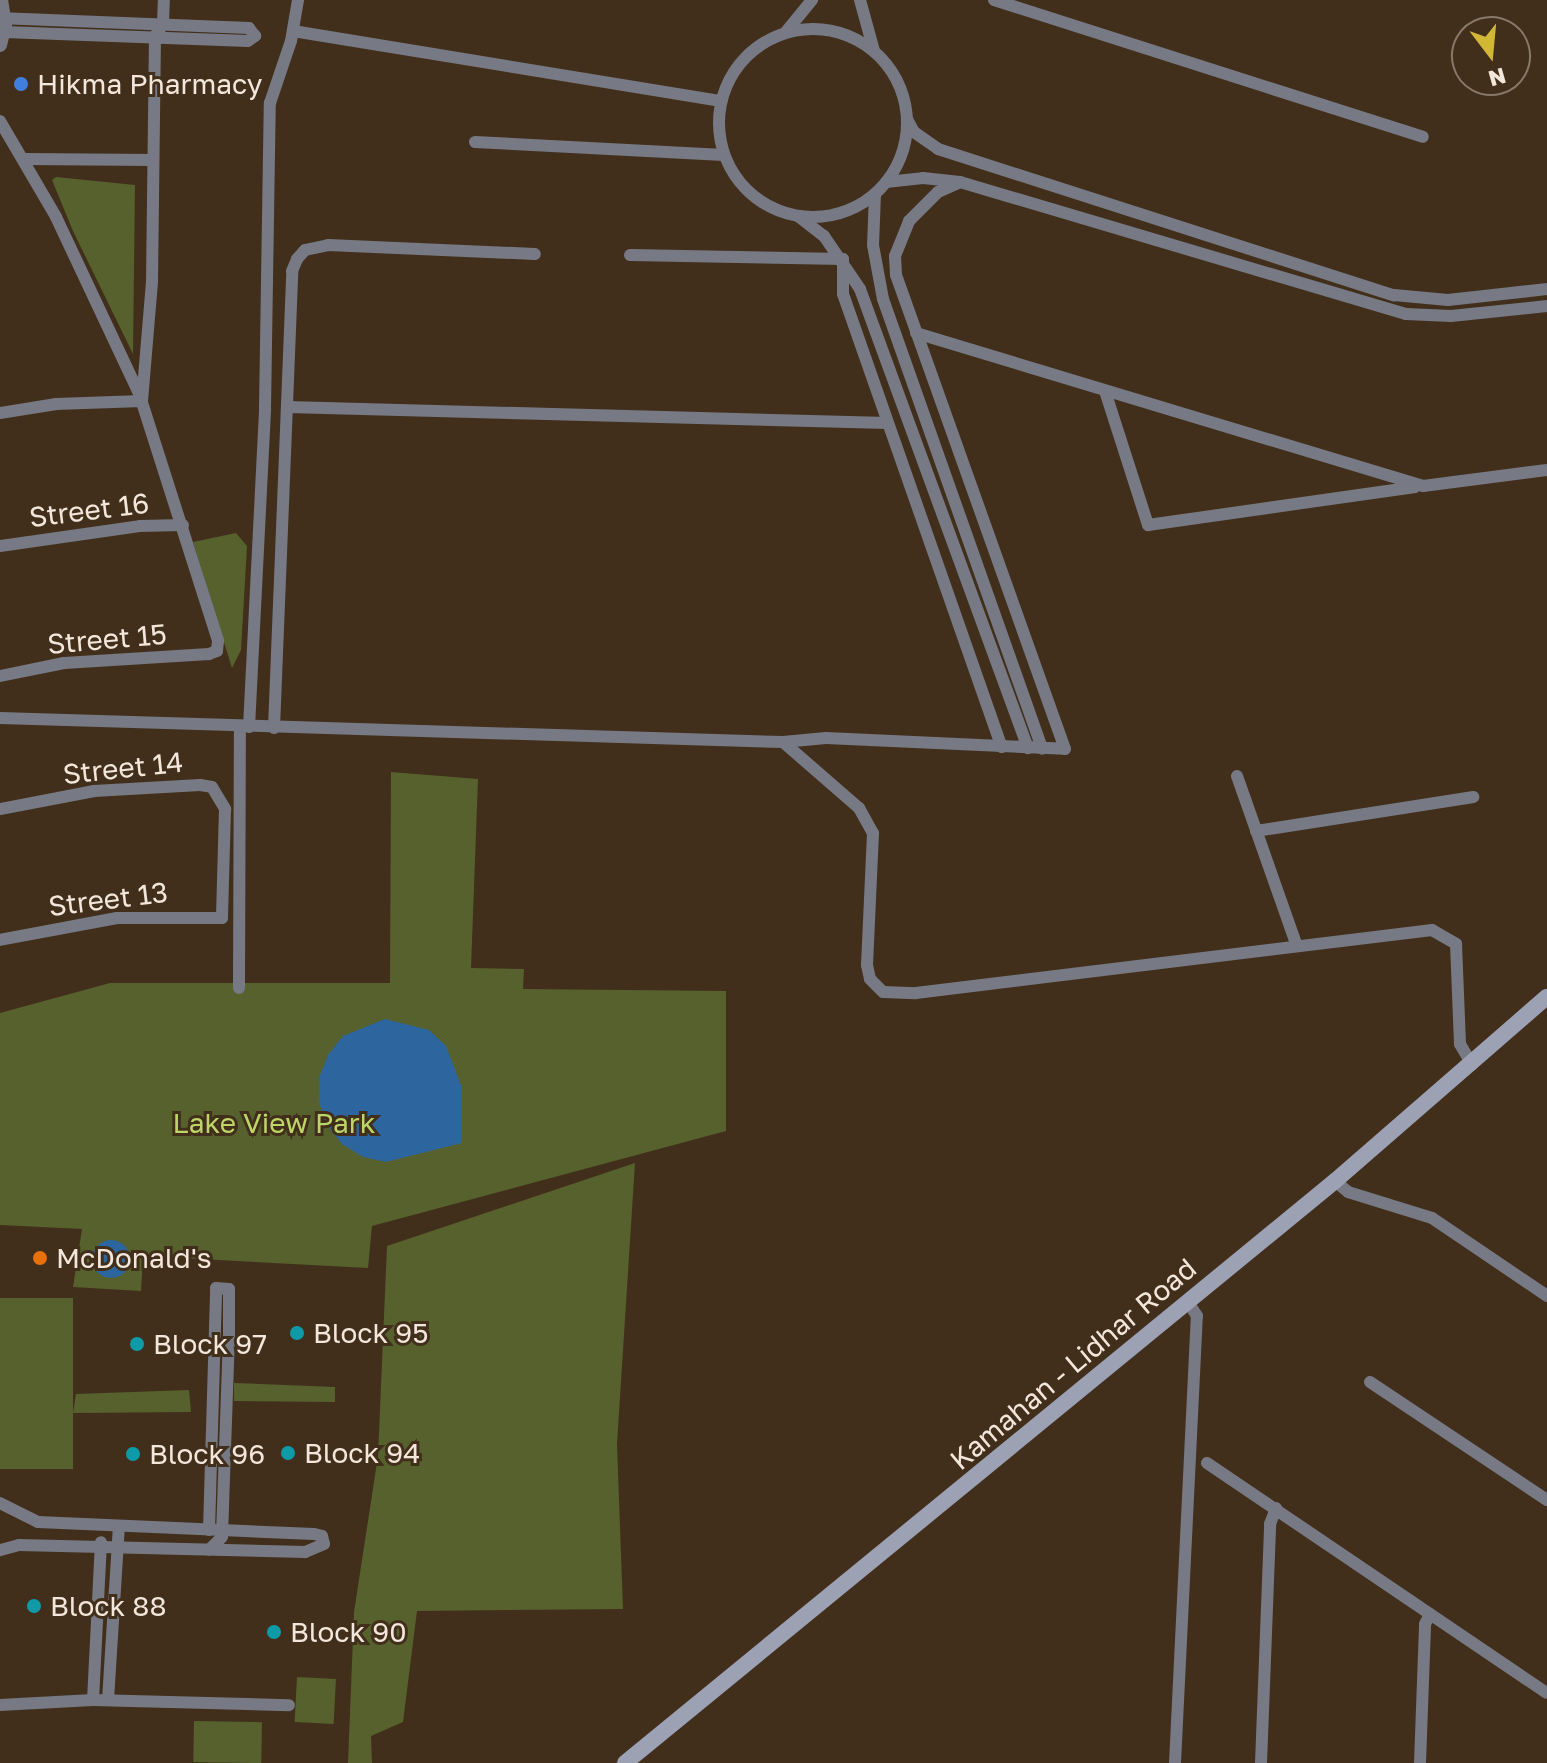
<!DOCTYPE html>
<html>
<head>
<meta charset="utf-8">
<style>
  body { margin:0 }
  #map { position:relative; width:1547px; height:1763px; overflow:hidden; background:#412f1b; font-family:"Golos Text",sans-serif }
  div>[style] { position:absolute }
  .green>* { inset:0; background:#56612d; transform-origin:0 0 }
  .water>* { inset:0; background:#2d659f }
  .round { border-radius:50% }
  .minor>* { height:12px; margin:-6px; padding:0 6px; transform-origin:6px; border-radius:6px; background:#777985 }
  .minor>.ring { margin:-6px; padding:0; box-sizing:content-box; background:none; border:12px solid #777985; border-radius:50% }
  .tertiary>* { height:14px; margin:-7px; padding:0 7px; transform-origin:7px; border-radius:7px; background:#777985 }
  .secondary>* { height:16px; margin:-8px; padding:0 8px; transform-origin:8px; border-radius:8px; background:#9da1b4 }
  .dots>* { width:22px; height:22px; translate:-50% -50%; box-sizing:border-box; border:4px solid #412f1b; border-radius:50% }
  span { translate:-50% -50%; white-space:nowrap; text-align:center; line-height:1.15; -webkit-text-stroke:6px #412f1b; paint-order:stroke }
  .poi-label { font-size:28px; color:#f3e6db }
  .left { translate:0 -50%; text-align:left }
  .street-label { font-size:28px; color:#f3e6db }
  .park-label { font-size:28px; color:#bdd566 }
  .north { position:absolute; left:1451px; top:16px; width:80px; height:80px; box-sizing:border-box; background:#412f1b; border:2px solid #887868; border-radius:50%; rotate:164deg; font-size:22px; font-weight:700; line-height:32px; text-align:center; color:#f3e6db }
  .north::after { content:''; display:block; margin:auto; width:28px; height:36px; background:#d1b736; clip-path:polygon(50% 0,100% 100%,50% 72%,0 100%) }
</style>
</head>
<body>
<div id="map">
  <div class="green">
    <i style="clip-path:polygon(56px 177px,135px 185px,133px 354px,73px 231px,52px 180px)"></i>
    <i style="clip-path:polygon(236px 533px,247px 546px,241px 650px,232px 668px,193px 542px)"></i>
    <i style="clip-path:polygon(391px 772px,478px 779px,471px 968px,524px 969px,523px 989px,726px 991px,726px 1131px,372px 1226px,368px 1268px,143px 1256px,141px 1291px,73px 1287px,82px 1229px,0 1225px,0 1013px,110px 983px,390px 983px)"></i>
    <i style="clip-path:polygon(635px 1163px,617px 1444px,623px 1609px,417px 1611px,403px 1722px,371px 1736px,372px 1763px,348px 1763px,354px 1612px,378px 1456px,387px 1246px)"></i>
    <i style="left:0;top:1298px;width:73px;height:171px"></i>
    <i style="clip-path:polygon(234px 1383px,335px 1387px,335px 1402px,234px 1401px)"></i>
    <i style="clip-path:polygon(189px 1390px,191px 1412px,73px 1413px,76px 1394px)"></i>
    <i style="left:297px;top:1677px;width:39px;height:45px;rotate:3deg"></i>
    <i style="left:194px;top:1721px;width:68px;height:41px;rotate:1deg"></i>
  </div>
  <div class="water">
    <i style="clip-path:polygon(385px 1019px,429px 1030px,446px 1046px,462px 1088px,462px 1143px,386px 1162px,363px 1157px,342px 1144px,327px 1125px,319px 1102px,319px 1078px,328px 1055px,343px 1036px)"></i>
    <i class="round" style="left:92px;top:1240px;width:38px;height:38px"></i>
  </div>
  <div class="minor">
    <i style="left:860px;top:0;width:53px;rotate:74.6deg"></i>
    <i style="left:994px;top:0;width:450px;rotate:17.7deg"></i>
    <i class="ring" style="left:719px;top:29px;width:176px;height:176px"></i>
    <i style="left:293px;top:31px;width:434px;rotate:9.3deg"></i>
    <i style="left:4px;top:32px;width:244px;rotate:2.1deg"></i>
    <i style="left:248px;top:41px;width:9px;rotate:-36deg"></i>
    <i style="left:255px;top:36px;width:10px;rotate:-127deg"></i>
    <i style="left:249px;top:28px;width:244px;rotate:-177.7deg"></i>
    <i style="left:785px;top:33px;width:43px;rotate:-50.7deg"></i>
    <i style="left:907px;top:119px;width:15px;rotate:62deg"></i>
    <i style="left:914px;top:132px;width:29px;rotate:35deg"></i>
    <i style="left:938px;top:149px;width:479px;rotate:17.8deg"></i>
    <i style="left:1394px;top:295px;width:54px;rotate:5.3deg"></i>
    <i style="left:1448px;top:300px;width:100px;rotate:-6.3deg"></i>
    <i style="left:0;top:121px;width:111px;rotate:59.7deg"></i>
    <i style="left:56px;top:217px;width:195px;rotate:64.8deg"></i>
    <i style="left:139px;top:393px;width:260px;rotate:72.3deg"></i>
    <i style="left:218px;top:641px;width:10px;rotate:96deg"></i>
    <i style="left:217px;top:651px;width:9px;rotate:159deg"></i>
    <i style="left:209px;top:654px;width:145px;rotate:176.4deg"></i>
    <i style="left:64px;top:663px;width:65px;rotate:168.5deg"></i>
    <i style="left:475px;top:142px;width:249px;rotate:3deg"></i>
    <i style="left:25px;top:159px;width:128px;rotate:0.4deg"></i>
    <i style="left:886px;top:182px;width:37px;rotate:-6deg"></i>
    <i style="left:923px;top:178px;width:37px;rotate:6deg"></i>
    <i style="left:960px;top:182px;width:465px;rotate:16.5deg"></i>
    <i style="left:1406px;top:314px;width:45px;rotate:2.5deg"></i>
    <i style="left:1451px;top:316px;width:97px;rotate:-5.9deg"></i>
    <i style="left:875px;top:194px;width:51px;rotate:92.2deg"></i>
    <i style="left:873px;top:245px;width:55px;rotate:79.5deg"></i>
    <i style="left:883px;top:299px;width:477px;rotate:70.5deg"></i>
    <i style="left:798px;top:216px;width:33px;rotate:38deg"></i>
    <i style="left:824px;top:236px;width:64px;rotate:55.8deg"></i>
    <i style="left:860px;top:289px;width:489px;rotate:69.9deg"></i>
    <i style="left:630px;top:255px;width:213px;rotate:1.1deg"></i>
    <i style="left:843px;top:259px;width:35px;rotate:90deg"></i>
    <i style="left:843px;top:294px;width:480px;rotate:70.7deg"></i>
    <i style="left:916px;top:333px;width:530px;rotate:16.79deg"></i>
    <i style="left:1423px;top:486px;width:125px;rotate:-7.4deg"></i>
    <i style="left:1105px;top:391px;width:141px;rotate:72.2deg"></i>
    <i style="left:1148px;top:525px;width:270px;rotate:-8.1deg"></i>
    <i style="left:288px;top:407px;width:600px;rotate:1.53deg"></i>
    <i style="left:0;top:413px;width:57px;rotate:-9.1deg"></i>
    <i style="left:56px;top:404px;width:86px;rotate:-2deg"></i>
    <i style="left:142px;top:401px;width:120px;rotate:-85.2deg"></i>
    <i style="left:152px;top:281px;width:245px;rotate:-89.3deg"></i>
    <i style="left:155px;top:36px;width:14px;rotate:-56deg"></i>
    <i style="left:163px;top:24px;width:24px;rotate:-88deg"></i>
    <i style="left:0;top:546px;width:141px;rotate:-8.1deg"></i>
    <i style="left:140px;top:526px;width:43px;rotate:-1.3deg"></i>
    <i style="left:0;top:718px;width:783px;rotate:1.76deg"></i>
    <i style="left:783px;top:742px;width:101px;rotate:41deg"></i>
    <i style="left:859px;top:808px;width:29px;rotate:61deg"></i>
    <i style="left:873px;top:833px;width:132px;rotate:92.6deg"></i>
    <i style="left:867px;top:965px;width:14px;rotate:78deg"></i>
    <i style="left:870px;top:979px;width:18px;rotate:45deg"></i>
    <i style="left:883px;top:992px;width:33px;rotate:2deg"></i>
    <i style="left:916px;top:993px;width:520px;rotate:-6.96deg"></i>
    <i style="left:1432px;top:930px;width:28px;rotate:30deg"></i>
    <i style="left:1456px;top:944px;width:100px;rotate:87.7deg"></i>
    <i style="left:1460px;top:1044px;width:24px;rotate:60deg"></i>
    <i style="left:249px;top:727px;width:319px;rotate:-87.1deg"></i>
    <i style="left:265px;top:408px;width:305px;rotate:-89.1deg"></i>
    <i style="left:270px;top:103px;width:65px;rotate:-71.3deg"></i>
    <i style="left:291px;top:41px;width:42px;rotate:-80.3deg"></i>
    <i style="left:274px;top:728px;width:457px;rotate:-87.7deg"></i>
    <i style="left:292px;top:271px;width:13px;rotate:-67deg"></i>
    <i style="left:297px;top:259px;width:12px;rotate:-48deg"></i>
    <i style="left:305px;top:250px;width:24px;rotate:-12deg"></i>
    <i style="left:328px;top:245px;width:207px;rotate:2.5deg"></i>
    <i style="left:783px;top:742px;width:43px;rotate:-5.3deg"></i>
    <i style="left:826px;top:738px;width:239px;rotate:2.6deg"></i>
    <i style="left:1065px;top:749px;width:503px;rotate:-109.62deg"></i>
    <i style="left:896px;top:275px;width:19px;rotate:-93deg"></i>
    <i style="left:895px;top:256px;width:38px;rotate:-68deg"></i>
    <i style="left:909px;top:221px;width:41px;rotate:-45deg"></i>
    <i style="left:938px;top:192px;width:24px;rotate:-24deg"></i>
    <i style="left:1237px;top:776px;width:180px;rotate:70.6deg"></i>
    <i style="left:0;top:809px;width:96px;rotate:-10.8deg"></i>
    <i style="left:94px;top:791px;width:106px;rotate:-3.2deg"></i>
    <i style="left:200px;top:785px;width:12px;rotate:9deg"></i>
    <i style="left:212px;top:787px;width:26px;rotate:59deg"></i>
    <i style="left:225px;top:809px;width:109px;rotate:91.6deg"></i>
    <i style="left:222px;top:918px;width:105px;rotate:180deg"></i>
    <i style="left:117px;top:918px;width:119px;rotate:169.4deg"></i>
    <i style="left:1256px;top:831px;width:220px;rotate:-8.9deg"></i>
    <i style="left:239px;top:988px;width:261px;rotate:-89.8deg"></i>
    <i style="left:1335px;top:1181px;width:17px;rotate:40deg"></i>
    <i style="left:1348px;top:1192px;width:88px;rotate:17.2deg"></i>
    <i style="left:1432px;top:1218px;width:139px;rotate:34.1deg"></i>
    <i style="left:1370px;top:1382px;width:213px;rotate:33.7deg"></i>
    <i style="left:1207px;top:1463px;width:410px;rotate:34.1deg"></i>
    <i style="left:0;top:1503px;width:42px;rotate:26.6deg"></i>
    <i style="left:38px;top:1522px;width:276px;rotate:2.5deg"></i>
    <i style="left:314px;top:1534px;width:8px;rotate:14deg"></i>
    <i style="left:322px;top:1536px;width:8px;rotate:76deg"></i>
    <i style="left:324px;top:1544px;width:21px;rotate:157deg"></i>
    <i style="left:305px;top:1552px;width:286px;rotate:-178.6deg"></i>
    <i style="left:19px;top:1545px;width:20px;rotate:165deg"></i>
    <i style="left:209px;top:1530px;width:242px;rotate:-88.3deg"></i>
    <i style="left:216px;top:1288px;width:13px;rotate:4deg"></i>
    <i style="left:229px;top:1289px;width:46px;rotate:90deg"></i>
    <i style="left:229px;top:1335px;width:202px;rotate:92deg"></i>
    <i style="left:222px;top:1537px;width:18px;rotate:135deg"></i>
    <i style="left:93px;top:1700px;width:158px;rotate:-87.1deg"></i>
    <i style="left:108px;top:1700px;width:173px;rotate:-86.4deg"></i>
    <i style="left:0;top:1705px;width:93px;rotate:-3.1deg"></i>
    <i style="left:93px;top:1700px;width:196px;rotate:1.5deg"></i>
    <i style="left:1175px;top:1763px;width:448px;rotate:-87.2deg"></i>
    <i style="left:1197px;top:1316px;width:17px;rotate:-123deg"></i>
    <i style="left:1261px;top:1763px;width:239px;rotate:-87.8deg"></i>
    <i style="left:1270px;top:1524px;width:17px;rotate:-69deg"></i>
    <i style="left:1420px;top:1763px;width:139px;rotate:-87.9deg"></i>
    <i style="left:1425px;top:1624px;width:11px;rotate:-63deg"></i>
  </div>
  <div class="tertiary">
    <i style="left:0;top:45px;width:21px;rotate:-76deg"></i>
    <i style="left:5px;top:25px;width:25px;rotate:-99deg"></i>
  </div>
  <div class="secondary">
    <i style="left:625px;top:1763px;width:918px;rotate:-39.34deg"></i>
    <i style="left:1335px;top:1181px;width:281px;rotate:-41deg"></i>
  </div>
  <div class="dots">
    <i style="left:21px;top:84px;background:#3f7fe0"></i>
    <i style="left:40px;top:1258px;background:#e8710a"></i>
    <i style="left:297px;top:1333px;background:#0f9aa8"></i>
    <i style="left:137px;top:1344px;background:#0f9aa8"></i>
    <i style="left:288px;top:1453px;background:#0f9aa8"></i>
    <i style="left:133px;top:1454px;background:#0f9aa8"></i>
    <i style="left:34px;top:1606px;background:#0f9aa8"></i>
    <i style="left:274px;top:1632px;background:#0f9aa8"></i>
  </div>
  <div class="poi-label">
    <span class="left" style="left:37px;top:84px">Hikma Pharmacy</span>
    <span class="left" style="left:56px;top:1258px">McDonald's</span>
    <span class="left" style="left:313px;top:1333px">Block 95</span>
    <span class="left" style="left:153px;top:1344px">Block 97</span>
    <span class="left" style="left:304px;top:1453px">Block 94</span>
    <span class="left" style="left:149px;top:1454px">Block 96</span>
    <span class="left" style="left:50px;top:1606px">Block 88</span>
    <span class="left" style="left:290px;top:1632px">Block 90</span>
  </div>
  <div class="street-label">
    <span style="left:89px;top:510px;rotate:-7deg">Street 16</span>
    <span style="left:107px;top:639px;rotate:-5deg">Street 15</span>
    <span style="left:123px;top:768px;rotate:-6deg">Street 14</span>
    <span style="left:108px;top:899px;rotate:-7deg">Street 13</span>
    <span style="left:1073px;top:1364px;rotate:-40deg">Kamahan - Lidhar Road</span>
  </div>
  <div class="park-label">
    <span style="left:274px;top:1123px">Lake View Park</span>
  </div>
  <div class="north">N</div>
</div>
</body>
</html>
